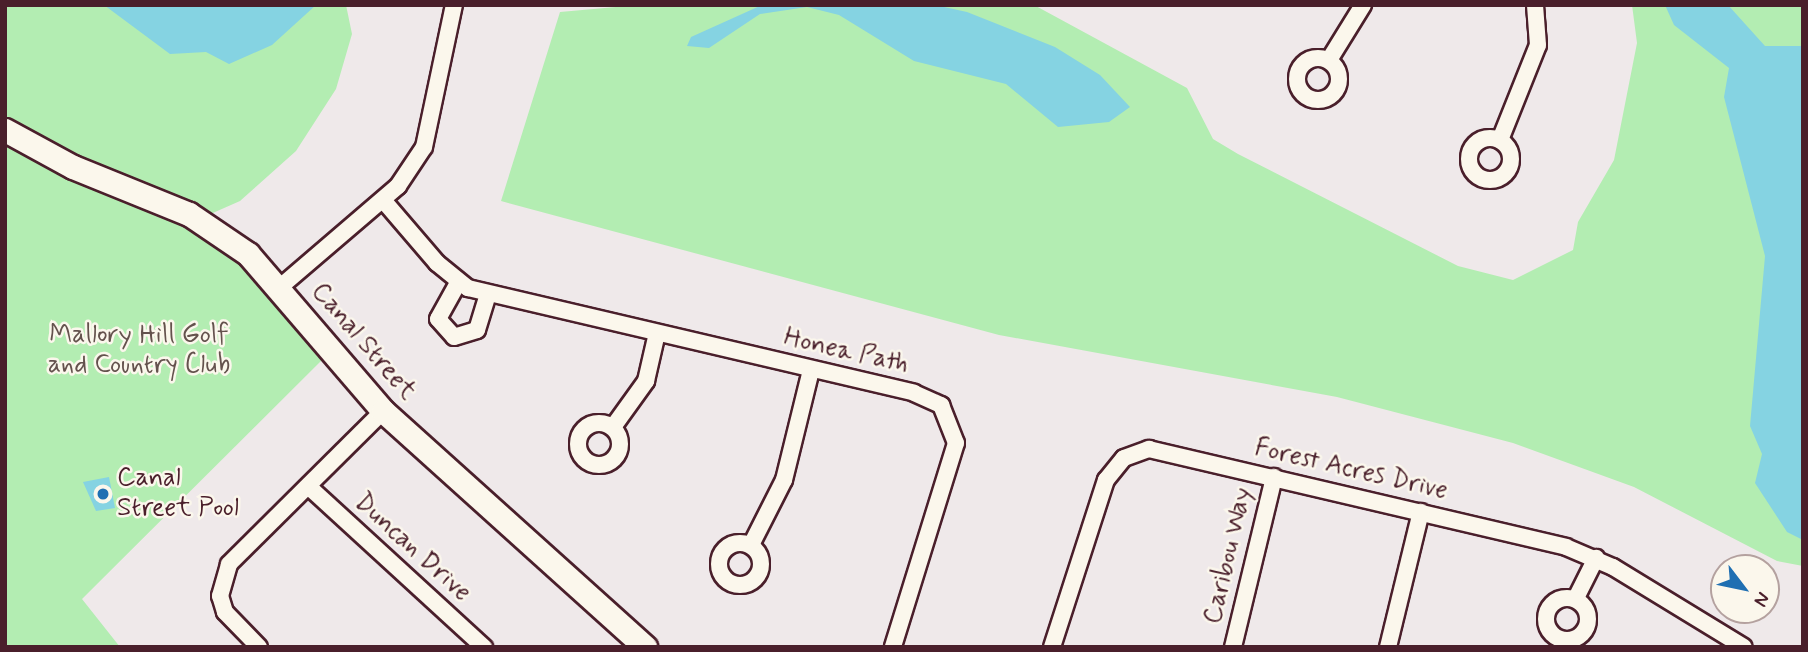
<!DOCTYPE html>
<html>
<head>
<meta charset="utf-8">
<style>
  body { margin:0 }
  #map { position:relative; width:1808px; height:652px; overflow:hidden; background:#efe9ea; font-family:Mynerve,sans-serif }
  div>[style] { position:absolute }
  .green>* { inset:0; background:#b3edb2 }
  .water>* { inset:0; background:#85d3e2 }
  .roads { filter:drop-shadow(2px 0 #4a1f2b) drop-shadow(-2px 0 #4a1f2b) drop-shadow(0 2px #4a1f2b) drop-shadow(0 -2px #4a1f2b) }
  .street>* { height:16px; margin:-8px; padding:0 8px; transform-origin:8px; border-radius:8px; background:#fbf7ec }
  .street>.ring { margin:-8px; padding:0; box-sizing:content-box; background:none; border:16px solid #fbf7ec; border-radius:50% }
  .secondary>* { height:23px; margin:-11.5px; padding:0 11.5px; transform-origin:11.5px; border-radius:11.5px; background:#fbf7ec }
  .dots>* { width:19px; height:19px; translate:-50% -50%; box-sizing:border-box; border:4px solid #fbf7ec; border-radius:50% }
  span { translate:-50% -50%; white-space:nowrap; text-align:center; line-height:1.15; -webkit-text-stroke:5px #fbf7ec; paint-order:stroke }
  .park-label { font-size:26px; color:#64524d }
  .street-label { font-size:26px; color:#4a1f2b }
  .poi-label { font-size:26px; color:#4a1f2b }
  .left { translate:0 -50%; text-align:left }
  .frame { position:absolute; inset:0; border:7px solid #4a1f2b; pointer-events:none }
  .north { position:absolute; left:1710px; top:554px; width:70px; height:70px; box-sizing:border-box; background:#fbf7ec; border:2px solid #b4a19f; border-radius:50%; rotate:122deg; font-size:19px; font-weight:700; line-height:28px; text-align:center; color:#4a1f2b }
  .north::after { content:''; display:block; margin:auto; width:24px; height:32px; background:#1f6fb2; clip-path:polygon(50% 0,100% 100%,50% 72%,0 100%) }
</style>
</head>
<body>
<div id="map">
  <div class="green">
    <i style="clip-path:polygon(5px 5px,346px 5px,352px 34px,336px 89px,296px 151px,240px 201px,206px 216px,20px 127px,243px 260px,324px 358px,82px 599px,120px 647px,5px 647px)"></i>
    <i style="clip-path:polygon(638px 5px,1034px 5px,1187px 88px,1213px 139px,1238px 154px,1458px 266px,1513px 280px,1573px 250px,1578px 222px,1614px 160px,1637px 43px,1632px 5px,1803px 5px,1803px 566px,1777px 561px,1634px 487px,1513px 443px,1337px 397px,999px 335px,501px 201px,560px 12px)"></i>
  </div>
  <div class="water">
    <i style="clip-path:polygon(104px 5px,316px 5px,272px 45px,229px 64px,206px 52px,170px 54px)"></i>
    <i style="clip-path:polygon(762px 5px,935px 5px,967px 12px,1055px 47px,1100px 75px,1130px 107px,1109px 122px,1058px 127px,1006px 84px,914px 61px,839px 15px,807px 7px,760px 14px,709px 48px,687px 46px,691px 37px)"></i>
    <i style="clip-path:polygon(1665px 5px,1728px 5px,1765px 46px,1803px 46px,1803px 540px,1787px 532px,1755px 483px,1762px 454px,1750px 426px,1765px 256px,1724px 97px,1729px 68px,1674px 25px)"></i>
    <i style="clip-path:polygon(109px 477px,115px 508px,96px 511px,83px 482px)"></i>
  </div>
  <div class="roads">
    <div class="street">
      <i class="ring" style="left:1297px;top:58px;width:26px;height:26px"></i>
      <i style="left:1329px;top:60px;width:65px;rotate:-58.3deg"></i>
      <i class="ring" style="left:1469px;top:138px;width:26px;height:26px"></i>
      <i style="left:1500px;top:140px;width:102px;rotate:-68.2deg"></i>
      <i style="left:1538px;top:45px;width:40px;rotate:-94.3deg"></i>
      <i style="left:383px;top:200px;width:83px;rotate:49.4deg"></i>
      <i style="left:437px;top:263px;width:40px;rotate:39deg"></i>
      <i style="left:468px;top:288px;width:458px;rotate:13.2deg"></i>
      <i style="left:914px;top:393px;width:30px;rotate:24deg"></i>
      <i style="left:941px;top:405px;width:41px;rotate:68.5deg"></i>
      <i style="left:956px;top:443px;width:214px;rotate:107.2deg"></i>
      <i style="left:458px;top:283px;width:41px;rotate:119.1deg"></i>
      <i style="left:438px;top:319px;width:24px;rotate:48deg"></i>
      <i style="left:454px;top:337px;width:24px;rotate:-17deg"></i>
      <i style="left:477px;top:330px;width:37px;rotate:-73deg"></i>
      <i style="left:279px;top:288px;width:157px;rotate:-40.6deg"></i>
      <i style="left:398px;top:186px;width:47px;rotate:-56.3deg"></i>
      <i style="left:424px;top:147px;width:145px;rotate:-78.1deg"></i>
      <i class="ring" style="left:578px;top:423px;width:26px;height:26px"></i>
      <i style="left:613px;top:427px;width:57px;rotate:-54.3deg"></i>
      <i style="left:646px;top:381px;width:49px;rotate:-77.1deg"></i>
      <i style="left:308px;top:486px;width:239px;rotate:42.5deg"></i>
      <i class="ring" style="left:719px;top:543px;width:26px;height:26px"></i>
      <i style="left:751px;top:545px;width:73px;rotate:-63.1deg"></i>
      <i style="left:784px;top:480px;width:113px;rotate:-76.2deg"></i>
      <i class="ring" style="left:1546px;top:598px;width:26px;height:26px"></i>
      <i style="left:1576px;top:598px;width:45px;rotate:-63.4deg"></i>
      <i style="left:259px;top:647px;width:49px;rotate:-134.2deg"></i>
      <i style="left:225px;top:612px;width:17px;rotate:-107deg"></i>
      <i style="left:220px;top:596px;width:33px;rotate:-74deg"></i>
      <i style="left:229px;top:564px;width:217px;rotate:-44.8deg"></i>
      <i style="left:1052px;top:647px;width:176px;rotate:-72.1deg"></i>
      <i style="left:1106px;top:480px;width:28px;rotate:-51deg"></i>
      <i style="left:1124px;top:458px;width:27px;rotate:-20deg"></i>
      <i style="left:1149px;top:449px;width:428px;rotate:13.2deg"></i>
      <i style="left:1566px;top:547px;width:51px;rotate:23.1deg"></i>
      <i style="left:1613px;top:567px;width:153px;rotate:31.4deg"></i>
      <i style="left:1233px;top:647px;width:175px;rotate:-76.4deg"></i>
      <i style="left:1388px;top:647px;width:139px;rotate:-76.3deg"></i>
    </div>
    <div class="secondary">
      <i style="left:5px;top:130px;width:77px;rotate:28.6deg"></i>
      <i style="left:73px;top:167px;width:125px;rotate:22.1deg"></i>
      <i style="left:189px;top:214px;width:71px;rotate:34.1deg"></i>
      <i style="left:248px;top:254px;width:207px;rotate:49.3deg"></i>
      <i style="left:383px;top:411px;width:353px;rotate:42deg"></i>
    </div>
  </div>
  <div class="dots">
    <i style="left:103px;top:494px;background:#1f6fb2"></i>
  </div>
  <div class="park-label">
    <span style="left:139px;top:351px">Mallory Hill Golf<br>and Country Club</span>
  </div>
  <div class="street-label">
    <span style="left:363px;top:342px;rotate:49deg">Canal Street</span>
    <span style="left:846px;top:352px;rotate:13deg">Honea Path</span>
    <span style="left:1351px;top:470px;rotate:13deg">Forest Acres Drive</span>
    <span style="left:412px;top:548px;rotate:42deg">Duncan Drive</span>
    <span style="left:1229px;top:556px;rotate:-77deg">Caribou Way</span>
  </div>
  <div class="poi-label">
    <span class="left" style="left:117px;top:494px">Canal<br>Street Pool</span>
  </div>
  <div class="frame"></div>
  <div class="north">N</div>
</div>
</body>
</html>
